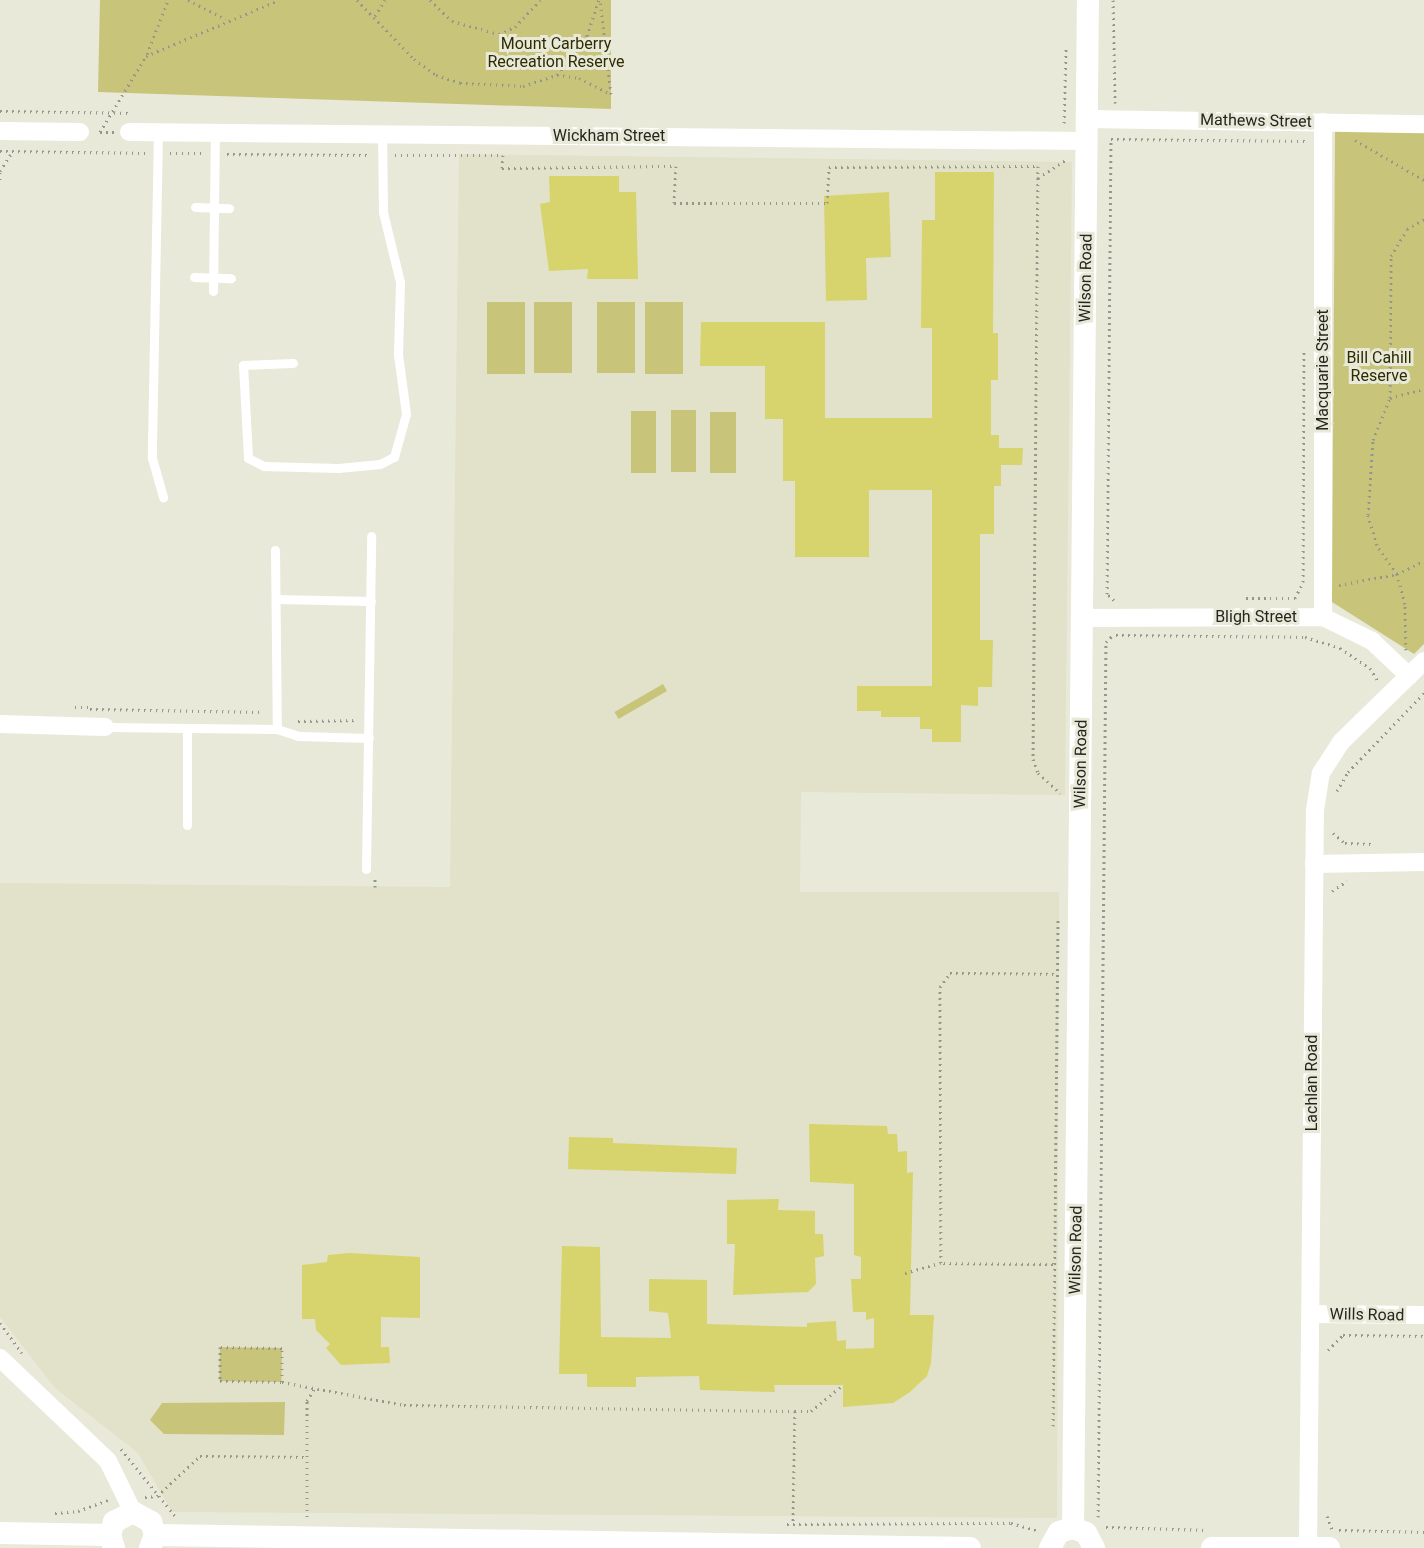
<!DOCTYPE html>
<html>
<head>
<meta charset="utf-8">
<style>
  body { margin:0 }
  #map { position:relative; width:1424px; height:1548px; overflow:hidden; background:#e9e9d9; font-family:Roboto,sans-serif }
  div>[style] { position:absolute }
  .built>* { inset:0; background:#e1e2c9 }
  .green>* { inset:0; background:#c8c57a; transform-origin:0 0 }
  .building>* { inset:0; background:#d7d46d }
  .path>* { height:3px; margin-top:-1.5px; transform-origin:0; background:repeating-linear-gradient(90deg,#96968a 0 1.5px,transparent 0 6px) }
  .service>* { height:9px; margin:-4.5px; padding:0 4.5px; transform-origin:4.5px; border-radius:4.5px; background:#fff }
  .minor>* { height:18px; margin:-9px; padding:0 9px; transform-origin:9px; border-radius:9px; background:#fff }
  .tertiary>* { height:22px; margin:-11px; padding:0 11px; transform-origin:11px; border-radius:11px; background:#fff }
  span { translate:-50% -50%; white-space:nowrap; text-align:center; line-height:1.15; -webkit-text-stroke:6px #e9e9d9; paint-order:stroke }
  .park-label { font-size:16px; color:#2d2b00 }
  .street-label { font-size:16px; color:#262620 }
</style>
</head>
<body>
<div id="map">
  <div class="built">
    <i style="clip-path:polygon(459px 154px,1072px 162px,1065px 795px,801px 792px,800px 892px,1059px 892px,1057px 1518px,172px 1512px,138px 1453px,55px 1388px,0 1317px,0 883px,450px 887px)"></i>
  </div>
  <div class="green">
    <i style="clip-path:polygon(100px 0,611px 0,611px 109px,98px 92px)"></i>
    <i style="clip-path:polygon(1335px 131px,1424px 133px,1424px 644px,1414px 654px,1332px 602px)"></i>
    <i style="left:487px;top:302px;width:38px;height:72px"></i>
    <i style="left:534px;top:302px;width:38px;height:71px"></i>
    <i style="left:597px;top:302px;width:38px;height:71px"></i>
    <i style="left:645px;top:302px;width:38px;height:72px"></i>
    <i style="left:696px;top:410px;width:62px;height:25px;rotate:90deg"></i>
    <i style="left:631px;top:411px;width:25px;height:62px"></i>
    <i style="left:710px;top:412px;width:26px;height:61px"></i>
    <i style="left:663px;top:684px;width:8px;height:56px;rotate:60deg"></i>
    <i style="left:220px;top:1347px;width:62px;height:34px;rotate:1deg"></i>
    <i style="clip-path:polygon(285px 1402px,284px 1435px,164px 1434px,150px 1420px,162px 1403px)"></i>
  </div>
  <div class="building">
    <i style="clip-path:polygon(935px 172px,994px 172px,993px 333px,998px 333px,998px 380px,991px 380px,991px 435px,999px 435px,999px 448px,1023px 448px,1022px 465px,1001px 465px,1001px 486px,994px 486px,994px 534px,980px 534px,980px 640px,993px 640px,992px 687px,978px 687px,978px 706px,961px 705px,961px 742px,932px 742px,932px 729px,920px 729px,920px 717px,881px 717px,881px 711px,857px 711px,857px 686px,932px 686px,932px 490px,869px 490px,869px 557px,795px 557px,795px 481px,783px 481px,783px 419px,765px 419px,765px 366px,700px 366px,701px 322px,825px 322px,825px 418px,932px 418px,932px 328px,921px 328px,922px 220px,935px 220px)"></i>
    <i style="clip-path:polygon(549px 176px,619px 176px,619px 192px,636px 192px,638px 279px,587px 279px,588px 269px,549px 271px,540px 204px,550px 202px)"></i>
    <i style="clip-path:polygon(889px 192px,891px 257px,866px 258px,867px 300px,826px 301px,824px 196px)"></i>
    <i style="clip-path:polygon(809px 1124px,887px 1126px,888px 1134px,897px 1134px,898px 1152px,907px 1151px,907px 1173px,913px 1172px,910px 1315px,934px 1315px,931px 1363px,927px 1376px,910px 1392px,893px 1403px,843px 1407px,843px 1385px,774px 1385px,775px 1392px,700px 1390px,699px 1376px,636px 1377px,636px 1387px,587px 1387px,587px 1374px,559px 1374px,562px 1246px,600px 1247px,601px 1337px,671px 1338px,668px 1313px,649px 1311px,649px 1279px,707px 1280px,707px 1324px,807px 1327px,807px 1323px,836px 1321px,837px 1341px,846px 1340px,846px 1349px,874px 1348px,874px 1318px,866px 1320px,866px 1312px,853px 1312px,851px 1279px,861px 1279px,861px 1257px,854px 1255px,854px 1184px,810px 1182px)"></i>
    <i style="clip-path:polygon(569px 1137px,613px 1138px,613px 1143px,737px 1148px,736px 1174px,568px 1169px)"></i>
    <i style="clip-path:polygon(779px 1199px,778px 1210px,815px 1211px,815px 1234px,823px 1234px,824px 1256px,815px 1258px,816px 1284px,808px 1292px,733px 1295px,735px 1244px,727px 1244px,727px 1200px)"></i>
    <i style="clip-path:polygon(349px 1253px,420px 1257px,420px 1318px,381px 1317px,381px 1347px,389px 1347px,390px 1363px,341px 1365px,326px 1348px,330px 1344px,316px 1330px,315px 1319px,302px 1319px,302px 1265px,327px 1262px,328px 1255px)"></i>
  </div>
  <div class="path">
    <i style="left:188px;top:0;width:42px;rotate:26.6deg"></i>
    <i style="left:357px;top:0;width:82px;rotate:46deg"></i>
    <i style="left:414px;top:59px;width:27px;rotate:36deg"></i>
    <i style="left:436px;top:75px;width:25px;rotate:18deg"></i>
    <i style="left:460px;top:83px;width:63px;rotate:2.7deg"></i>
    <i style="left:523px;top:86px;width:36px;rotate:-18deg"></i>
    <i style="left:557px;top:75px;width:22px;rotate:8deg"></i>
    <i style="left:579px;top:78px;width:36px;rotate:27deg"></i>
    <i style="left:611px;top:94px;width:95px;rotate:-96.7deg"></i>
    <i style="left:430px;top:0;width:30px;rotate:44deg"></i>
    <i style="left:452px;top:21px;width:49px;rotate:15.5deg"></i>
    <i style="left:499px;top:34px;width:17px;rotate:-24deg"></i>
    <i style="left:515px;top:27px;width:37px;rotate:-47deg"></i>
    <i style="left:1113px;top:0;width:103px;rotate:88.9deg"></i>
    <i style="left:375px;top:16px;width:19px;rotate:-58deg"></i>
    <i style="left:147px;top:54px;width:58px;rotate:-68.7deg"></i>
    <i style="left:557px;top:75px;width:49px;rotate:-52.4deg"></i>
    <i style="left:587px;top:36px;width:38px;rotate:-72deg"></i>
    <i style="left:0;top:111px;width:132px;rotate:0.9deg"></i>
    <i style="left:1064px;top:123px;width:74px;rotate:-88.5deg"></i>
    <i style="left:100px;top:132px;width:89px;rotate:-58.8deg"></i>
    <i style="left:146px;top:56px;width:144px;rotate:-22.8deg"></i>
    <i style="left:100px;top:132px;width:14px"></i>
    <i style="left:1355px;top:140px;width:80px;rotate:30.1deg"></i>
    <i style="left:0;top:151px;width:145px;rotate:0.8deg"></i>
    <i style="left:170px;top:153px;width:32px"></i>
    <i style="left:227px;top:154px;width:143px;rotate:0.4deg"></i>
    <i style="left:395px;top:155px;width:108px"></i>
    <i style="left:503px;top:155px;width:13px;rotate:94deg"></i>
    <i style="left:502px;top:168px;width:174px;rotate:-0.7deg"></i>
    <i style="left:676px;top:166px;width:37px;rotate:93deg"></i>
    <i style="left:674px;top:203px;width:153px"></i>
    <i style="left:827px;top:203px;width:36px;rotate:-87deg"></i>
    <i style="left:829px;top:167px;width:209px;rotate:-0.3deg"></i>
    <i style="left:1038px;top:166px;width:593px;rotate:90.48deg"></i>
    <i style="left:1033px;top:759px;width:15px;rotate:70deg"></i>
    <i style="left:1038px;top:773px;width:30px;rotate:42deg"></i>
    <i style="left:1038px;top:178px;width:33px;rotate:-33deg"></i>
    <i style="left:0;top:180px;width:9px;rotate:-90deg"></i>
    <i style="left:0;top:171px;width:24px;rotate:-57deg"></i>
    <i style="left:1390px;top:398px;width:35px;rotate:-15deg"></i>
    <i style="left:1339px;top:585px;width:59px;rotate:-10.7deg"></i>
    <i style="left:1397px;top:574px;width:30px;rotate:-26deg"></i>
    <i style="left:1246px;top:598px;width:49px"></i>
    <i style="left:1295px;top:598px;width:18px;rotate:-63deg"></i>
    <i style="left:1303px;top:582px;width:232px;rotate:-89.8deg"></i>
    <i style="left:1114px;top:600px;width:9px;rotate:-139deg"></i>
    <i style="left:1107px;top:594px;width:455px;rotate:-89.5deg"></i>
    <i style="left:1111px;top:139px;width:197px;rotate:0.6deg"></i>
    <i style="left:1116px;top:635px;width:189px;rotate:0.6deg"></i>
    <i style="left:1305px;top:637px;width:37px;rotate:17deg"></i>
    <i style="left:1340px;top:648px;width:36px;rotate:34deg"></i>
    <i style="left:1370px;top:668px;width:15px;rotate:58deg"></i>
    <i style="left:1406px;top:650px;width:46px;rotate:-91.2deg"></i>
    <i style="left:1405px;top:604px;width:31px;rotate:-105deg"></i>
    <i style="left:1397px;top:574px;width:35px;rotate:-125deg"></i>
    <i style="left:1377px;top:545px;width:31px;rotate:-107deg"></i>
    <i style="left:1368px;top:515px;width:75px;rotate:-86.2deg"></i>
    <i style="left:1373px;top:440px;width:45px;rotate:-68deg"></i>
    <i style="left:1390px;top:398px;width:142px;rotate:-89.6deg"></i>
    <i style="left:1391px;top:256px;width:31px;rotate:-59deg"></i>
    <i style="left:1407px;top:229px;width:20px;rotate:-30deg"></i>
    <i style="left:75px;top:707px;width:14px"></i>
    <i style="left:90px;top:709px;width:174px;rotate:1deg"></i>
    <i style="left:298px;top:721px;width:60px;rotate:-1deg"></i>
    <i style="left:1337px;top:791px;width:22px;rotate:-60deg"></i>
    <i style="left:1348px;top:772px;width:110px;rotate:-46.1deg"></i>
    <i style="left:1333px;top:833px;width:16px;rotate:40deg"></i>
    <i style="left:1345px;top:843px;width:27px;rotate:2deg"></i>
    <i style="left:375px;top:887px;width:10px;rotate:-90deg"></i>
    <i style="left:1332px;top:891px;width:18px;rotate:-34deg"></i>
    <i style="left:1053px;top:1264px;width:112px;rotate:-179.5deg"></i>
    <i style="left:941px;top:1263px;width:276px;rotate:-90.2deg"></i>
    <i style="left:940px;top:987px;width:17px;rotate:-54deg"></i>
    <i style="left:950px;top:973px;width:107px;rotate:0.5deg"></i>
    <i style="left:905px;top:1273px;width:37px;rotate:-16deg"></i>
    <i style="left:0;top:1323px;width:37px;rotate:54deg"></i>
    <i style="left:1328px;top:1350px;width:21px;rotate:-45deg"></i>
    <i style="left:1343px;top:1335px;width:81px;rotate:0.7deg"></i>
    <i style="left:282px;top:1382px;width:34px;rotate:-90deg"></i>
    <i style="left:282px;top:1348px;width:62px;rotate:-179.1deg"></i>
    <i style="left:220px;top:1347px;width:34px;rotate:90deg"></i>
    <i style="left:220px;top:1381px;width:62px;rotate:0.9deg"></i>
    <i style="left:282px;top:1382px;width:124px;rotate:10.7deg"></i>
    <i style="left:404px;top:1405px;width:391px;rotate:0.9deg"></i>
    <i style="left:795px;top:1411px;width:113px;rotate:91deg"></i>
    <i style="left:795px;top:1411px;width:16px"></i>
    <i style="left:811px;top:1411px;width:41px;rotate:-39.1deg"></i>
    <i style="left:1053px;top:1426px;width:506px;rotate:-89.43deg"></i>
    <i style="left:121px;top:1449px;width:86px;rotate:51.1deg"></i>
    <i style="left:145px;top:1497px;width:12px;rotate:-5deg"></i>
    <i style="left:157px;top:1496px;width:59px;rotate:-42.9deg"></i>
    <i style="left:200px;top:1456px;width:105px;rotate:0.5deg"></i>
    <i style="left:55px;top:1513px;width:23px;rotate:-5deg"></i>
    <i style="left:78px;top:1511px;width:33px;rotate:-20deg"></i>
    <i style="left:1327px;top:1516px;width:14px;rotate:69deg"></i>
    <i style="left:307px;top:1517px;width:116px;rotate:-90deg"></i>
    <i style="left:307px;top:1401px;width:14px;rotate:-60deg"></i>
    <i style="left:1098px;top:1517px;width:875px;rotate:-89.48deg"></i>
    <i style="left:1106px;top:642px;width:8px;rotate:-45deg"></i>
    <i style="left:787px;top:1524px;width:224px;rotate:-0.3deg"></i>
    <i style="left:1011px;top:1523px;width:26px;rotate:16deg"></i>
    <i style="left:1106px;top:1527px;width:100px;rotate:1.7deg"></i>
    <i style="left:1339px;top:1530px;width:85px;rotate:1.3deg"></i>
  </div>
  <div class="service">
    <i style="left:158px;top:133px;width:325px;rotate:91.1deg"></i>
    <i style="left:152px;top:458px;width:41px;rotate:74.2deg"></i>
    <i style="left:195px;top:207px;width:34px;rotate:2deg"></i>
    <i style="left:194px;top:277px;width:37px;rotate:2deg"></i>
    <i style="left:213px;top:291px;width:158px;rotate:-89.3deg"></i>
    <i style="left:293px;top:363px;width:50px;rotate:177.7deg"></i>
    <i style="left:243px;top:365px;width:93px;rotate:86.9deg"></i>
    <i style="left:248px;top:458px;width:18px;rotate:27deg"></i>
    <i style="left:264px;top:466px;width:74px;rotate:1.5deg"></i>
    <i style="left:338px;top:468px;width:42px;rotate:-5.4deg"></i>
    <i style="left:380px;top:464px;width:16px;rotate:-27deg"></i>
    <i style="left:394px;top:457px;width:45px;rotate:-74.4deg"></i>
    <i style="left:406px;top:414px;width:61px;rotate:-97.6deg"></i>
    <i style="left:398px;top:354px;width:72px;rotate:-88.4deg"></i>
    <i style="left:400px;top:282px;width:72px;rotate:-103.7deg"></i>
    <i style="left:383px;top:212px;width:78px;rotate:-90.7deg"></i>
    <i style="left:275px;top:550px;width:179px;rotate:89.4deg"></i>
    <i style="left:276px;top:599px;width:95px;rotate:1.2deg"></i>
    <i style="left:105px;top:727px;width:172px;rotate:0.7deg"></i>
    <i style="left:277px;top:729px;width:23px;rotate:18deg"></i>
    <i style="left:299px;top:736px;width:70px;rotate:1.6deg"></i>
    <i style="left:187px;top:825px;width:97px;rotate:-90deg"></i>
    <i style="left:366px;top:869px;width:333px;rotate:-89.1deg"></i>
  </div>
  <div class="minor">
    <i style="left:1088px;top:119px;width:336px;rotate:0.9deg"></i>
    <i style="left:0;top:131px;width:80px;rotate:0.7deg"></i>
    <i style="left:129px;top:132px;width:959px;rotate:0.54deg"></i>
    <i style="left:1323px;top:617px;width:495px;rotate:-90deg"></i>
    <i style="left:1083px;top:618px;width:240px;rotate:-0.2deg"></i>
    <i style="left:1323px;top:617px;width:55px;rotate:26.1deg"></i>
    <i style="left:1372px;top:641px;width:51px;rotate:43.4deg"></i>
    <i style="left:0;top:724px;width:105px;rotate:1.6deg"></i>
    <i style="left:1314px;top:864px;width:110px;rotate:-1deg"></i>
    <i style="left:1311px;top:1314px;width:113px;rotate:0.5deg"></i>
    <i style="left:0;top:1358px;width:149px;rotate:43.6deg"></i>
    <i style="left:108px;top:1461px;width:57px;rotate:63.9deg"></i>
    <i style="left:1308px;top:1546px;width:736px;rotate:-89.46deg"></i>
    <i style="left:1315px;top:810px;width:37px;rotate:-81deg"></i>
    <i style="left:1321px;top:773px;width:37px;rotate:-57deg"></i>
    <i style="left:1341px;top:742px;width:116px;rotate:-44.3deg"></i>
  </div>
  <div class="tertiary">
    <i style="left:1073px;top:1528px;width:1528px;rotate:-89.44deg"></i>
    <i style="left:0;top:1533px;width:110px;rotate:1deg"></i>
    <i style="left:155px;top:1535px;width:815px;rotate:0.91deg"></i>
    <i style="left:114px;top:1548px;width:14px;rotate:-107deg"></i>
    <i style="left:110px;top:1535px;width:14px;rotate:-73deg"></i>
    <i style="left:114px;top:1522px;width:21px;rotate:-28deg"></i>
    <i style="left:133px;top:1512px;width:21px;rotate:29deg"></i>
    <i style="left:151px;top:1522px;width:14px;rotate:73deg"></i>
    <i style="left:155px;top:1535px;width:14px;rotate:111deg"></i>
    <i style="left:1050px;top:1548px;width:18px;rotate:-61deg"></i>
    <i style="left:1059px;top:1532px;width:15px;rotate:-16deg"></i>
    <i style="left:1073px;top:1528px;width:14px;rotate:21deg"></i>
    <i style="left:1086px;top:1533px;width:17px;rotate:62deg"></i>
    <i style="left:1212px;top:1548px;width:117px"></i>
  </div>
  <div class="park-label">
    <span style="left:556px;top:53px">Mount Carberry<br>Recreation Reserve</span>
    <span style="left:1379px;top:367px">Bill Cahill<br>Reserve</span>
  </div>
  <div class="street-label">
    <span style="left:1256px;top:121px;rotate:1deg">Mathews Street</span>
    <span style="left:609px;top:136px">Wickham Street</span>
    <span style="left:1086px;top:278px;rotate:-89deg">Wilson Road</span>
    <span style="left:1323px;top:370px;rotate:-90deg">Macquarie Street</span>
    <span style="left:1256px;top:617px">Bligh Street</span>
    <span style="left:1081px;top:764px;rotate:-89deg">Wilson Road</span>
    <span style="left:1312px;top:1083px;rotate:-90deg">Lachlan Road</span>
    <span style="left:1076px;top:1250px;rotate:-89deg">Wilson Road</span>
    <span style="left:1367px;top:1315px;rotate:1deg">Wills Road</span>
  </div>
</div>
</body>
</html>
